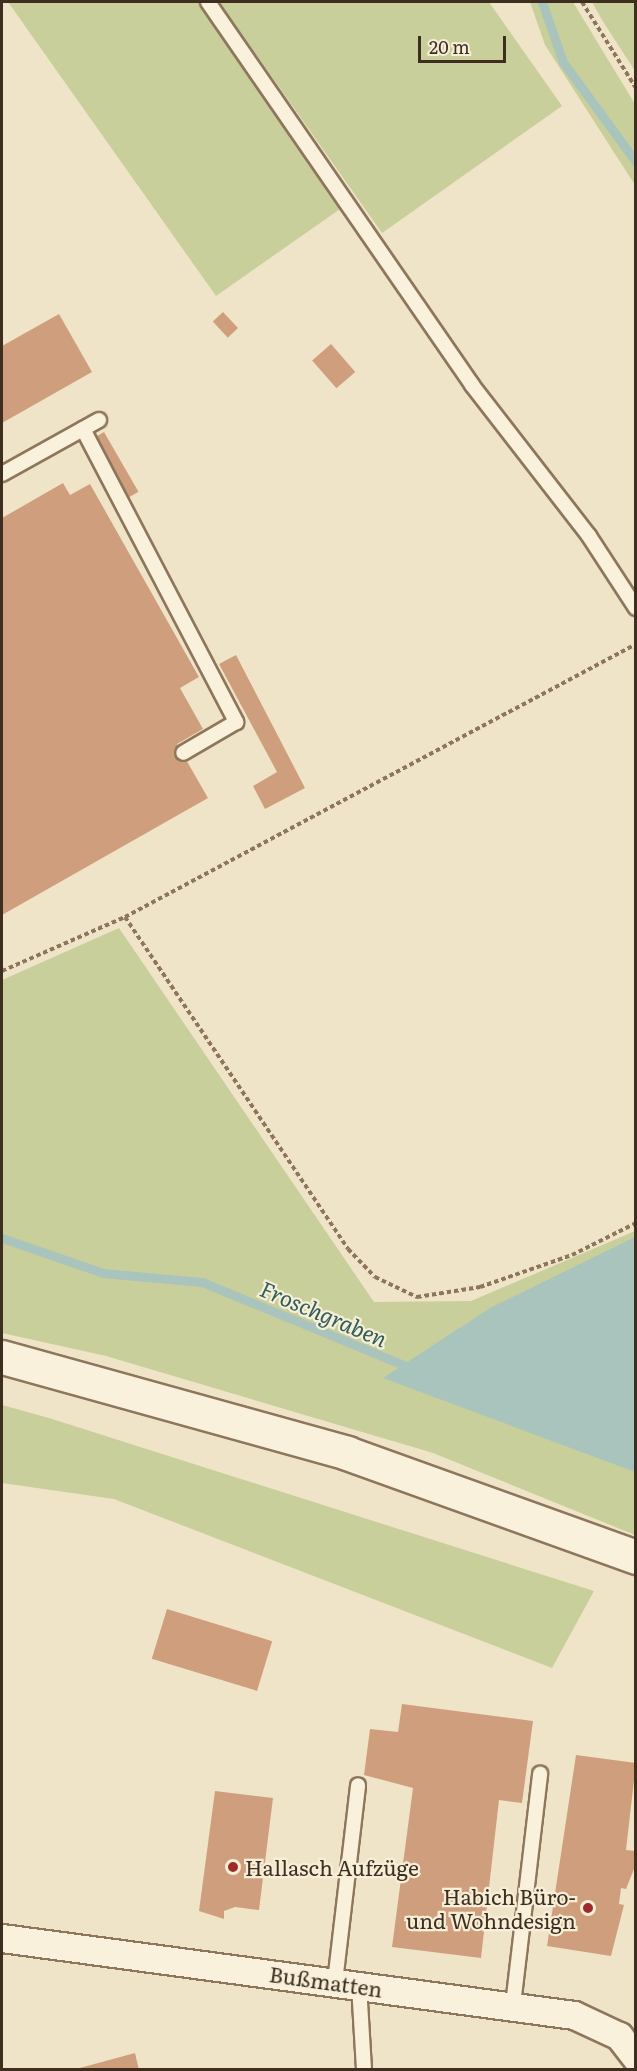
<!DOCTYPE html>
<html>
<head>
<meta charset="utf-8">
<style>
  body { margin:0 }
  #map { position:relative; width:637px; height:2071px; overflow:hidden; background:#f0e4c8; font-family:Literata,serif }
  div>[style] { position:absolute }
  .green>* { inset:0; background:#c9cf9b }
  .water>* { inset:0; background:#a9c4bc }
  .stream>* { height:9px; margin:-4.5px; padding:0 4.5px; transform-origin:4.5px; border-radius:4.5px; background:#a9c4bc }
  .building>* { inset:0; background:#cf9f7d; transform-origin:0 0 }
  .path>* { height:4px; margin-top:-2px; transform-origin:0; background:repeating-linear-gradient(90deg,#8d765c 0 4.5px,transparent 0 7.5px) }
  .roads { filter:drop-shadow(2px 0 #8d765c) drop-shadow(-2px 0 #8d765c) drop-shadow(0 2px #8d765c) drop-shadow(0 -2px #8d765c) }
  .lane>* { height:14px; margin:-7px; padding:0 7px; transform-origin:7px; border-radius:7px; background:#faf1dc }
  .street>* { height:27px; margin:-13.5px; padding:0 13.5px; transform-origin:13.5px; border-radius:13.5px; background:#faf1dc }
  .secondary>* { height:33px; margin:-16.5px; padding:0 16.5px; transform-origin:16.5px; border-radius:16.5px; background:#faf1dc }
  .dots>* { width:16px; height:16px; translate:-50% -50%; box-sizing:border-box; border:3px solid #f7eed8; border-radius:50% }
  span { translate:-50% -50%; white-space:nowrap; text-align:center; line-height:1.15; -webkit-text-stroke:4.5px #f7eed8; paint-order:stroke }
  .poi-label { font-size:21px; color:#3d2e20 }
  .left { translate:0 -50%; text-align:left }
  .right { translate:-100% -50%; text-align:right }
  .street-label { font-size:21px; color:#3d2e20 }
  .water-label { font-size:22px; color:#2f5d5a; font-style:italic }
  .frame { position:absolute; inset:0; border:3px solid #3d2e20; pointer-events:none }
  .scale { position:absolute; left:418px; top:36px; width:88px; height:27px; box-sizing:border-box; border:3px solid #3d2e20; border-top:0; padding-left:8px; font-size:18px; line-height:21px; white-space:nowrap; color:#3d2e20; -webkit-text-stroke:4px #f7eed8; paint-order:stroke }
</style>
</head>
<body>
<div id="map">
  <div class="green">
    <i style="clip-path:polygon(8px 2px,198px 2px,343px 207px,216px 296px)"></i>
    <i style="clip-path:polygon(219px 2px,489px 2px,562px 106px,382px 233px)"></i>
    <i style="clip-path:polygon(530px 2px,573px 2px,635px 104px,635px 185px,545px 45px)"></i>
    <i style="clip-path:polygon(592px 2px,635px 2px,635px 71px,602px 20px)"></i>
    <i style="clip-path:polygon(119px 928px,374px 1302px,471px 1301px,635px 1231px,635px 1535px,433px 1453px,106px 1356px,2px 1333px,2px 980px)"></i>
    <i style="clip-path:polygon(2px 1405px,49px 1418px,594px 1591px,552px 1668px,114px 1499px,2px 1483px)"></i>
  </div>
  <div class="water">
    <i style="clip-path:polygon(635px 1237px,635px 1472px,383px 1378px,490px 1308px)"></i>
  </div>
  <div class="stream">
    <i style="left:542px;top:2px;width:64px;rotate:70.7deg"></i>
    <i style="left:563px;top:62px;width:124px;rotate:53.9deg"></i>
    <i style="left:2px;top:1238px;width:107px;rotate:19.1deg"></i>
    <i style="left:103px;top:1273px;width:99px;rotate:5.2deg"></i>
    <i style="left:202px;top:1282px;width:228px;rotate:22.4deg"></i>
  </div>
  <div class="building">
    <i style="left:223px;top:312px;width:22px;height:14px;rotate:47deg"></i>
    <i style="clip-path:polygon(59px 314px,92px 372px,2px 423px,2px 346px)"></i>
    <i style="left:331px;top:344px;width:37px;height:25px;rotate:49deg"></i>
    <i style="left:104px;top:432px;width:69px;height:13px;rotate:60deg"></i>
    <i style="clip-path:polygon(63px 483px,70px 495px,90px 484px,199px 677px,180px 688px,203px 729px,177px 744px,208px 798px,2px 915px,2px 518px)"></i>
    <i style="clip-path:polygon(236px 655px,305px 788px,265px 809px,253px 786px,277px 772px,219px 664px)"></i>
    <i style="left:167px;top:1609px;width:110px;height:52px;rotate:17deg"></i>
    <i style="clip-path:polygon(402px 1704px,533px 1721px,522px 1803px,499px 1800px,481px 1958px,392px 1947px,413px 1788px,364px 1775px,370px 1729px,398px 1732px)"></i>
    <i style="clip-path:polygon(576px 1755px,636px 1763px,626px 1850px,636px 1851px,636px 1864px,626px 1889px,621px 1888px,619px 1904px,624px 1905px,611px 1956px,547px 1946px)"></i>
    <i style="clip-path:polygon(215px 1791px,273px 1798px,259px 1910px,235px 1907px,224px 1911px,224px 1919px,199px 1911px)"></i>
    <i style="clip-path:polygon(135px 2053px,139px 2070px,76px 2070px,76px 2069px)"></i>
  </div>
  <div class="path">
    <i style="left:582px;top:2px;width:102px;rotate:57.9deg"></i>
    <i style="left:125px;top:917px;width:400px;rotate:56.1deg"></i>
    <i style="left:348px;top:1249px;width:39px;rotate:46deg"></i>
    <i style="left:375px;top:1277px;width:47px;rotate:25.5deg"></i>
    <i style="left:417px;top:1297px;width:64px;rotate:-9deg"></i>
    <i style="left:480px;top:1287px;width:97px;rotate:-19.2deg"></i>
    <i style="left:572px;top:1255px;width:72px;rotate:-26.6deg"></i>
    <i style="left:2px;top:971px;width:134px;rotate:-23.7deg"></i>
    <i style="left:125px;top:917px;width:579px;rotate:-28.11deg"></i>
  </div>
  <div class="roads">
    <div class="lane">
      <i style="left:208px;top:2px;width:465px;rotate:55.4deg"></i>
      <i style="left:472px;top:385px;width:191px;rotate:52.2deg"></i>
      <i style="left:589px;top:536px;width:86px;rotate:56.9deg"></i>
      <i style="left:83px;top:429px;width:331px;rotate:62.4deg"></i>
      <i style="left:236px;top:722px;width:61px;rotate:149.7deg"></i>
      <i style="left:2px;top:474px;width:111px;rotate:-29.1deg"></i>
      <i style="left:335px;top:1982px;width:198px;rotate:-83.3deg"></i>
      <i style="left:359px;top:1985px;width:85px;rotate:86.6deg"></i>
      <i style="left:513px;top:2005px;width:233px;rotate:-83.3deg"></i>
    </div>
    <div class="street">
      <i style="left:2px;top:1938px;width:577px;rotate:7.67deg"></i>
      <i style="left:574px;top:2015px;width:50px;rotate:25deg"></i>
      <i style="left:619px;top:2036px;width:28px;rotate:52deg"></i>
    </div>
    <div class="secondary">
      <i style="left:2px;top:1357px;width:358px;rotate:15.5deg"></i>
      <i style="left:347px;top:1453px;width:307px;rotate:19.8deg"></i>
    </div>
  </div>
  <div class="dots">
    <i style="left:233px;top:1867px;background:#9e2a2b"></i>
    <i style="left:588px;top:1908px;background:#9e2a2b"></i>
  </div>
  <div class="poi-label">
    <span class="left" style="left:245px;top:1867px">Hallasch Aufzüge</span>
    <span class="right" style="left:576px;top:1908px">Habich Büro-<br>und Wohndesign</span>
  </div>
  <div class="street-label">
    <span style="left:326px;top:1981px;rotate:8deg">Bußmatten</span>
  </div>
  <div class="water-label">
    <span style="left:324px;top:1313px;rotate:23deg">Froschgraben</span>
  </div>
  <div class="frame"></div>
  <div class="scale">20 m</div>
</div>
</body>
</html>
